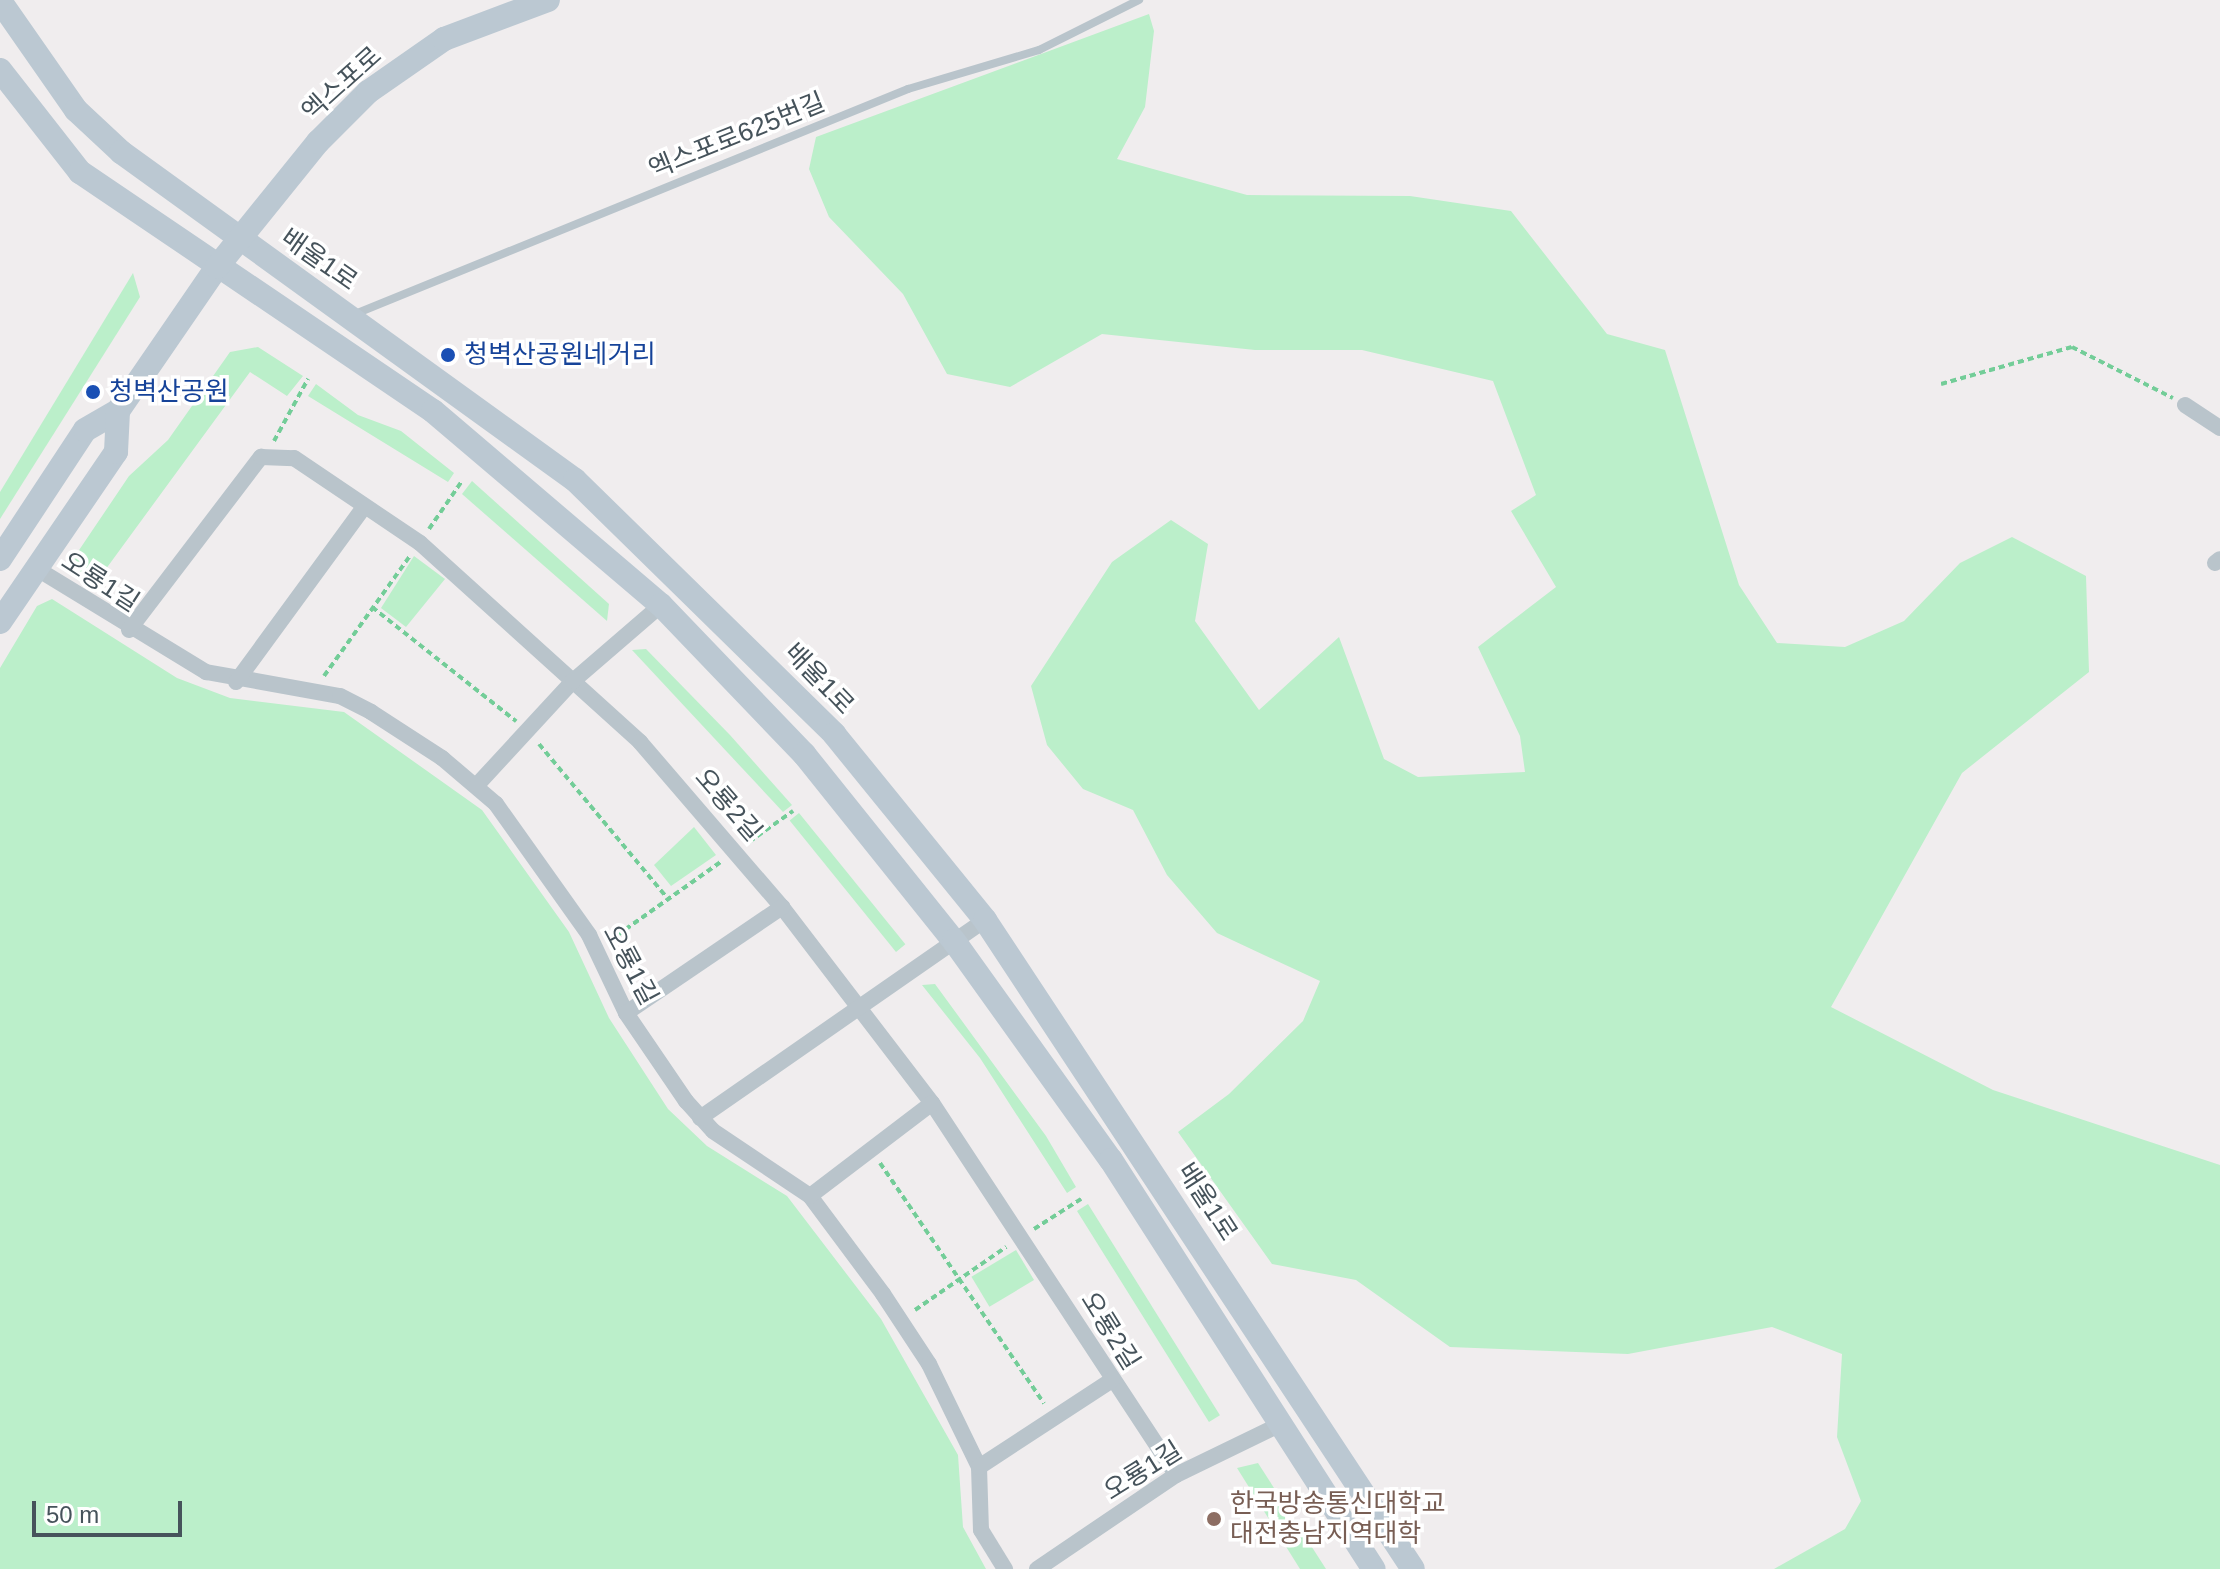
<!DOCTYPE html>
<html>
<head>
<meta charset="utf-8">
<style>
  body { margin:0 }
  #map { position:relative; width:2220px; height:1569px; overflow:hidden; background:#f0edee; font-family:Helvetica,"Noto Sans KR",sans-serif }
  div>[style] { position:absolute }
  .green>* { inset:0; background:#bbefca; transform-origin:0 0 }
  .path>* { height:4px; margin-top:-2px; transform-origin:0; background:repeating-linear-gradient(90deg,#73cd98 0 6px,transparent 0 10px) }
  .lane>* { height:8px; margin:-4px; padding:0 4px; transform-origin:4px; border-radius:4px; background:#b9c4cb }
  .street>* { height:16px; margin:-8px; padding:0 8px; transform-origin:8px; border-radius:8px; background:#b9c4cb }
  .secondary>* { height:24px; margin:-12px; padding:0 12px; transform-origin:12px; border-radius:12px; background:#bbc8d2 }
  .dots>* { width:22px; height:22px; translate:-50% -50%; box-sizing:border-box; border:4px solid #fff; border-radius:50% }
  span { translate:-50% -50%; white-space:nowrap; text-align:center; line-height:1.15; -webkit-text-stroke:7px #fff; paint-order:stroke }
  .street-label { font-size:26px; color:#46535b }
  .transit-label { font-size:26px; color:#164399 }
  .left { translate:0 -50%; text-align:left }
  .education-label { font-size:26px; color:#785e54 }
  .scale { position:absolute; left:32px; top:1501px; width:150px; height:36px; box-sizing:border-box; border:4px solid #46535b; border-top:0; padding-left:10px; font-size:24px; line-height:28px; white-space:nowrap; color:#46535b; -webkit-text-stroke:6px #fff; paint-order:stroke }
</style>
</head>
<body>
<div id="map">
  <div class="green">
    <i style="clip-path:polygon(1149px 14px,1154px 31px,1145px 107px,1117px 159px,1247px 195px,1410px 196px,1511px 211px,1607px 334px,1665px 350px,1739px 585px,1777px 643px,1845px 647px,1904px 621px,1960px 563px,2012px 537px,2086px 576px,2089px 672px,1962px 773px,1831px 1007px,1993px 1090px,2220px 1165px,2220px 1569px,1774px 1569px,1845px 1529px,1861px 1501px,1837px 1437px,1842px 1354px,1772px 1327px,1628px 1354px,1450px 1347px,1356px 1280px,1272px 1264px,1178px 1132px,1229px 1094px,1303px 1021px,1320px 981px,1217px 933px,1167px 875px,1133px 810px,1083px 789px,1047px 745px,1031px 686px,1112px 562px,1171px 520px,1208px 544px,1195px 621px,1259px 710px,1339px 637px,1384px 759px,1418px 777px,1525px 772px,1520px 736px,1478px 647px,1556px 587px,1511px 511px,1536px 495px,1493px 381px,1362px 350px,1255px 350px,1102px 334px,1010px 387px,947px 374px,903px 294px,829px 217px,809px 169px,816px 137px)"></i>
    <i style="clip-path:polygon(133px 273px,140px 297px,0 519px,0 492px)"></i>
    <i style="clip-path:polygon(258px 347px,303px 376px,287px 396px,250px 372px,92px 588px,73px 575px,69px 565px,129px 476px,168px 440px,230px 352px)"></i>
    <i style="clip-path:polygon(316px 384px,358px 415px,401px 431px,454px 473px,448px 482px,308px 396px)"></i>
    <i style="clip-path:polygon(472px 481px,609px 604px,607px 621px,462px 494px)"></i>
    <i style="clip-path:polygon(414px 556px,445px 579px,406px 627px,381px 608px)"></i>
    <i style="clip-path:polygon(52px 599px,177px 678px,230px 698px,344px 712px,482px 810px,569px 932px,609px 1018px,668px 1109px,707px 1146px,787px 1196px,881px 1319px,958px 1455px,963px 1527px,986px 1569px,0 1569px,0 668px,37px 606px)"></i>
    <i style="clip-path:polygon(646px 649px,730px 735px,792px 805px,783px 812px,632px 650px)"></i>
    <i style="left:799px;top:813px;width:169px;height:12px;rotate:51deg"></i>
    <i style="clip-path:polygon(694px 827px,716px 855px,671px 886px,654px 865px)"></i>
    <i style="clip-path:polygon(935px 984px,1046px 1136px,1076px 1187px,1067px 1193px,980px 1058px,922px 985px)"></i>
    <i style="left:1088px;top:1204px;width:249px;height:13px;rotate:58deg"></i>
    <i style="left:1016px;top:1250px;width:35px;height:52px;rotate:59deg"></i>
    <i style="clip-path:polygon(1258px 1463px,1326px 1569px,1300px 1569px,1237px 1468px)"></i>
  </div>
  <div class="path">
    <i style="left:1941px;top:384px;width:136px;rotate:-15.8deg"></i>
    <i style="left:2072px;top:347px;width:113px;rotate:26.8deg"></i>
    <i style="left:274px;top:441px;width:71px;rotate:-61.3deg"></i>
    <i style="left:429px;top:529px;width:58px;rotate:-55.5deg"></i>
    <i style="left:372px;top:607px;width:184px;rotate:38.4deg"></i>
    <i style="left:324px;top:676px;width:148px;rotate:-54.4deg"></i>
    <i style="left:539px;top:744px;width:202px;rotate:50.2deg"></i>
    <i style="left:749px;top:842px;width:54px;rotate:-35.2deg"></i>
    <i style="left:609px;top:941px;width:138px;rotate:-35.3deg"></i>
    <i style="left:880px;top:1163px;width:291px;rotate:55.7deg"></i>
    <i style="left:1034px;top:1229px;width:56px;rotate:-32.6deg"></i>
    <i style="left:915px;top:1310px;width:111px;rotate:-34.7deg"></i>
  </div>
  <div class="lane">
    <i style="left:355px;top:314px;width:597px;rotate:-22.14deg"></i>
    <i style="left:908px;top:89px;width:137px;rotate:-16.6deg"></i>
    <i style="left:1039px;top:50px;width:112px;rotate:-26.6deg"></i>
  </div>
  <div class="street">
    <i style="left:2185px;top:405px;width:42px;rotate:33.3deg"></i>
    <i style="left:2215px;top:563px;width:6px;rotate:-39deg"></i>
    <i style="left:34px;top:567px;width:202px;rotate:31.4deg"></i>
    <i style="left:206px;top:672px;width:136px;rotate:10.2deg"></i>
    <i style="left:340px;top:696px;width:35px;rotate:27deg"></i>
    <i style="left:371px;top:712px;width:85px;rotate:32.9deg"></i>
    <i style="left:442px;top:758px;width:71px;rotate:40.4deg"></i>
    <i style="left:496px;top:804px;width:161px;rotate:54.6deg"></i>
    <i style="left:589px;top:935px;width:86px;rotate:64.6deg"></i>
    <i style="left:626px;top:1013px;width:107px;rotate:55.7deg"></i>
    <i style="left:686px;top:1101px;width:40px;rotate:48deg"></i>
    <i style="left:713px;top:1131px;width:117px;rotate:33.8deg"></i>
    <i style="left:810px;top:1196px;width:122px;rotate:53.3deg"></i>
    <i style="left:883px;top:1294px;width:84px;rotate:56.7deg"></i>
    <i style="left:929px;top:1364px;width:114px;rotate:64.1deg"></i>
    <i style="left:979px;top:1467px;width:63px;rotate:88.2deg"></i>
    <i style="left:981px;top:1530px;width:46px;rotate:58.4deg"></i>
    <i style="left:129px;top:630px;width:218px;rotate:-52.7deg"></i>
    <i style="left:261px;top:457px;width:33px;rotate:2deg"></i>
    <i style="left:294px;top:458px;width:152px;rotate:34deg"></i>
    <i style="left:420px;top:543px;width:297px;rotate:42.1deg"></i>
    <i style="left:640px;top:742px;width:218px;rotate:49.3deg"></i>
    <i style="left:782px;top:907px;width:247px;rotate:52.6deg"></i>
    <i style="left:932px;top:1103px;width:445px;rotate:56.7deg"></i>
    <i style="left:236px;top:682px;width:217px;rotate:-53.8deg"></i>
    <i style="left:477px;top:785px;width:142px;rotate:-47.3deg"></i>
    <i style="left:573px;top:681px;width:116px;rotate:-40.8deg"></i>
    <i style="left:626px;top:1013px;width:189px;rotate:-34.2deg"></i>
    <i style="left:700px;top:1118px;width:347px;rotate:-34.8deg"></i>
    <i style="left:810px;top:1196px;width:153px;rotate:-37.3deg"></i>
    <i style="left:979px;top:1467px;width:159px;rotate:-33.2deg"></i>
    <i style="left:1037px;top:1569px;width:168px;rotate:-34.1deg"></i>
    <i style="left:1176px;top:1475px;width:117px;rotate:-25.9deg"></i>
  </div>
  <div class="secondary">
    <i style="left:0;top:1px;width:133px;rotate:55.1deg"></i>
    <i style="left:76px;top:110px;width:62px;rotate:43deg"></i>
    <i style="left:121px;top:152px;width:560px;rotate:35.85deg"></i>
    <i style="left:575px;top:480px;width:363px;rotate:44.4deg"></i>
    <i style="left:834px;top:734px;width:240px;rotate:50.9deg"></i>
    <i style="left:985px;top:920px;width:777px;rotate:56.6deg"></i>
    <i style="left:0;top:70px;width:130px;rotate:51.9deg"></i>
    <i style="left:80px;top:172px;width:426px;rotate:34.1deg"></i>
    <i style="left:433px;top:411px;width:299px;rotate:40.4deg"></i>
    <i style="left:661px;top:605px;width:207px;rotate:46.2deg"></i>
    <i style="left:804px;top:754px;width:240px;rotate:51.3deg"></i>
    <i style="left:954px;top:941px;width:269px;rotate:54.4deg"></i>
    <i style="left:1111px;top:1160px;width:486px;rotate:57.3deg"></i>
    <i style="left:0;top:559px;width:154px;rotate:-56.6deg"></i>
    <i style="left:85px;top:430px;width:38px;rotate:-30deg"></i>
    <i style="left:118px;top:411px;width:175px;rotate:-55.5deg"></i>
    <i style="left:217px;top:267px;width:161px;rotate:-51.1deg"></i>
    <i style="left:318px;top:142px;width:71px;rotate:-45deg"></i>
    <i style="left:368px;top:92px;width:93px;rotate:-34.9deg"></i>
    <i style="left:444px;top:39px;width:111px;rotate:-20.6deg"></i>
    <i style="left:0;top:622px;width:206px;rotate:-55.7deg"></i>
    <i style="left:116px;top:452px;width:41px;rotate:-87.2deg"></i>
  </div>
  <div class="dots">
    <i style="left:448px;top:355px;background:#1a4fb4"></i>
    <i style="left:93px;top:392px;background:#1a4fb4"></i>
    <i style="left:1214px;top:1519px;background:#8d6e63"></i>
  </div>
  <div class="street-label">
    <span style="left:342px;top:84px;rotate:-42deg">엑스포로</span>
    <span style="left:737px;top:136px;rotate:-22deg">엑스포로625번길</span>
    <span style="left:319px;top:260px;rotate:35deg">배울1로</span>
    <span style="left:100px;top:582px;rotate:33deg">오룡1길</span>
    <span style="left:819px;top:679px;rotate:46deg">배울1로</span>
    <span style="left:728px;top:805px;rotate:49deg">오룡2길</span>
    <span style="left:630px;top:965px;rotate:62deg">오룡1길</span>
    <span style="left:1207px;top:1202px;rotate:57deg">배울1로</span>
    <span style="left:1110px;top:1331px;rotate:58deg">오룡2길</span>
    <span style="left:1143px;top:1471px;rotate:-32deg">오룡1길</span>
  </div>
  <div class="transit-label">
    <span class="left" style="left:464px;top:355px">청벽산공원네거리</span>
    <span class="left" style="left:109px;top:392px">청벽산공원</span>
  </div>
  <div class="education-label">
    <span class="left" style="left:1230px;top:1519px">한국방송통신대학교<br>대전충남지역대학</span>
  </div>
  <div class="scale">50 m</div>
</div>
</body>
</html>
